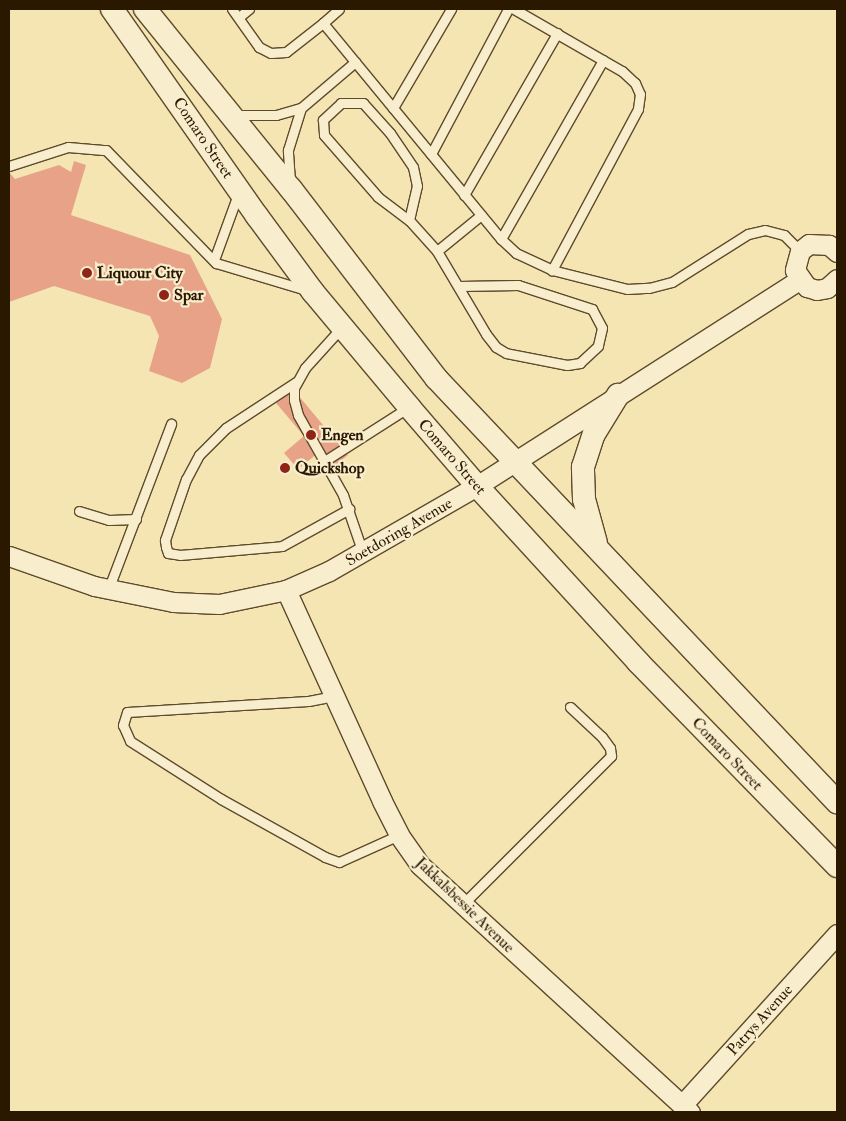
<!DOCTYPE html>
<html>
<head>
<meta charset="utf-8">
<style>
  body { margin:0 }
  #map { position:relative; width:846px; height:1121px; overflow:hidden; background:#f5e5b2; font-family:"IM FELL Double Pica",serif }
  div>[style] { position:absolute }
  .building>* { inset:0; background:#e7a287 }
  .roads { filter:drop-shadow(1px 0 #5e4b2c) drop-shadow(-1px 0 #5e4b2c) drop-shadow(0 1px #5e4b2c) drop-shadow(0 -1px #5e4b2c) }
  .service>* { height:9px; margin:-4.5px; padding:0 4.5px; transform-origin:4.5px; border-radius:4.5px; background:#f8eecd }
  .minor>* { height:19px; margin:-9.5px; padding:0 9.5px; transform-origin:9.5px; border-radius:9.5px; background:#f8eecd }
  .tertiary>* { height:22px; margin:-11px; padding:0 11px; transform-origin:11px; border-radius:11px; background:#f8eecd }
  .dots>* { width:14px; height:14px; translate:-50% -50%; box-sizing:border-box; border:2px solid #f8eecd; border-radius:50% }
  span { translate:-50% -50%; white-space:nowrap; text-align:center; line-height:1.15; -webkit-text-stroke:4.5px #f8eecd; paint-order:stroke }
  .street-label { font-size:16px; color:#2b1800 }
  .poi-label { font-size:16px; color:#2b1800; font-weight:700 }
  .left { translate:0 -50%; text-align:left }
  .frame { position:absolute; inset:0; border:10px solid #2b1800; pointer-events:none }
</style>
</head>
<body>
<div id="map">
  <div class="building">
    <i style="clip-path:polygon(74px 161px,86px 165px,71px 215px,190px 255px,222px 319px,210px 368px,182px 383px,149px 371px,159px 336px,150px 316px,54px 286px,9px 302px,9px 172px,15px 179px,59px 165px,71px 172px)"></i>
    <i style="clip-path:polygon(293px 389px,348px 455px,331px 469px,318px 453px,298px 469px,284px 453px,304px 436px,276px 403px)"></i>
  </div>
  <div class="roads">
    <div class="service">
      <i style="left:232px;top:9px;width:47px;rotate:54.6deg"></i>
      <i style="left:259px;top:47px;width:13px;rotate:27deg"></i>
      <i style="left:271px;top:53px;width:15px;rotate:-4deg"></i>
      <i style="left:286px;top:52px;width:47px;rotate:-38.1deg"></i>
      <i style="left:323px;top:23px;width:280px;rotate:50.5deg"></i>
      <i style="left:501px;top:239px;width:21px;rotate:43deg"></i>
      <i style="left:516px;top:253px;width:40px;rotate:25deg"></i>
      <i style="left:552px;top:270px;width:77px;rotate:14.2deg"></i>
      <i style="left:627px;top:289px;width:22px;rotate:-3deg"></i>
      <i style="left:649px;top:288px;width:24px;rotate:-15deg"></i>
      <i style="left:672px;top:282px;width:90px;rotate:-32.3deg"></i>
      <i style="left:748px;top:234px;width:17px;rotate:-13deg"></i>
      <i style="left:765px;top:230px;width:20px;rotate:15deg"></i>
      <i style="left:784px;top:235px;width:23px;rotate:45deg"></i>
      <i style="left:514px;top:9px;width:125px;rotate:29.9deg"></i>
      <i style="left:622px;top:71px;width:18px;rotate:43deg"></i>
      <i style="left:635px;top:83px;width:12px;rotate:66deg"></i>
      <i style="left:640px;top:94px;width:15px;rotate:98deg"></i>
      <i style="left:638px;top:109px;width:183px;rotate:118.1deg"></i>
      <i style="left:239px;top:17px;width:13px;rotate:-39deg"></i>
      <i style="left:323px;top:23px;width:21px;rotate:-41deg"></i>
      <i style="left:393px;top:108px;width:115px;rotate:-59.6deg"></i>
      <i style="left:235px;top:115px;width:41px"></i>
      <i style="left:276px;top:115px;width:26px;rotate:-16deg"></i>
      <i style="left:301px;top:108px;width:71px;rotate:-40.4deg"></i>
      <i style="left:431px;top:154px;width:164px;rotate:-62deg"></i>
      <i style="left:9px;top:166px;width:62px;rotate:-17.9deg"></i>
      <i style="left:68px;top:147px;width:38px;rotate:5deg"></i>
      <i style="left:106px;top:150px;width:158px;rotate:45.8deg"></i>
      <i style="left:216px;top:263px;width:94px;rotate:16.7deg"></i>
      <i style="left:290px;top:181px;width:31px;rotate:-94deg"></i>
      <i style="left:288px;top:150px;width:44px;rotate:-72.8deg"></i>
      <i style="left:464px;top:195px;width:187px;rotate:-60.1deg"></i>
      <i style="left:409px;top:220px;width:35px;rotate:-77deg"></i>
      <i style="left:417px;top:186px;width:19px;rotate:-102deg"></i>
      <i style="left:413px;top:167px;width:41px;rotate:-124.1deg"></i>
      <i style="left:390px;top:133px;width:40px;rotate:-132deg"></i>
      <i style="left:363px;top:103px;width:22px;rotate:180deg"></i>
      <i style="left:341px;top:103px;width:25px;rotate:137deg"></i>
      <i style="left:323px;top:120px;width:15px;rotate:86deg"></i>
      <i style="left:324px;top:135px;width:82px;rotate:48.9deg"></i>
      <i style="left:378px;top:197px;width:39px;rotate:37deg"></i>
      <i style="left:409px;top:220px;width:42px;rotate:47.9deg"></i>
      <i style="left:501px;top:239px;width:206px;rotate:-60.3deg"></i>
      <i style="left:214px;top:260px;width:70px;rotate:-70deg"></i>
      <i style="left:459px;top:286px;width:59px;rotate:-1deg"></i>
      <i style="left:518px;top:285px;width:78px;rotate:18deg"></i>
      <i style="left:592px;top:309px;width:21px;rotate:62deg"></i>
      <i style="left:602px;top:328px;width:18px;rotate:103deg"></i>
      <i style="left:598px;top:346px;width:25px;rotate:137deg"></i>
      <i style="left:580px;top:363px;width:13px;rotate:171deg"></i>
      <i style="left:567px;top:365px;width:62px;rotate:-168.9deg"></i>
      <i style="left:506px;top:353px;width:12px;rotate:-149deg"></i>
      <i style="left:496px;top:347px;width:16px;rotate:-128deg"></i>
      <i style="left:486px;top:334px;width:96px;rotate:-120.6deg"></i>
      <i style="left:437px;top:251px;width:57px;rotate:-39.3deg"></i>
      <i style="left:342px;top:327px;width:55px;rotate:132.1deg"></i>
      <i style="left:305px;top:368px;width:23px;rotate:119deg"></i>
      <i style="left:294px;top:388px;width:12px;rotate:90deg"></i>
      <i style="left:294px;top:400px;width:16px;rotate:75deg"></i>
      <i style="left:298px;top:415px;width:92px;rotate:60.6deg"></i>
      <i style="left:343px;top:495px;width:61px;rotate:71deg"></i>
      <i style="left:296px;top:382px;width:84px;rotate:146.7deg"></i>
      <i style="left:226px;top:428px;width:38px;rotate:135deg"></i>
      <i style="left:199px;top:455px;width:27px;rotate:118deg"></i>
      <i style="left:186px;top:479px;width:65px;rotate:109deg"></i>
      <i style="left:165px;top:540px;width:7px;rotate:82deg"></i>
      <i style="left:166px;top:547px;width:6px;rotate:72deg"></i>
      <i style="left:168px;top:553px;width:12px;rotate:9deg"></i>
      <i style="left:180px;top:555px;width:102px;rotate:-5deg"></i>
      <i style="left:282px;top:546px;width:77px;rotate:-28.9deg"></i>
      <i style="left:326px;top:460px;width:98px;rotate:-32.6deg"></i>
      <i style="left:79px;top:511px;width:31px;rotate:17deg"></i>
      <i style="left:109px;top:520px;width:27px;rotate:-2deg"></i>
      <i style="left:108px;top:590px;width:178px;rotate:-69.2deg"></i>
      <i style="left:334px;top:696px;width:26px;rotate:169deg"></i>
      <i style="left:308px;top:701px;width:181px;rotate:176.5deg"></i>
      <i style="left:127px;top:712px;width:14px;rotate:107deg"></i>
      <i style="left:123px;top:725px;width:17px;rotate:66deg"></i>
      <i style="left:130px;top:741px;width:108px;rotate:32.5deg"></i>
      <i style="left:221px;top:799px;width:119px;rotate:29.1deg"></i>
      <i style="left:325px;top:857px;width:15px;rotate:20deg"></i>
      <i style="left:339px;top:862px;width:66px;rotate:-24.2deg"></i>
      <i style="left:462px;top:905px;width:211px;rotate:-45deg"></i>
      <i style="left:611px;top:756px;width:8px;rotate:-97deg"></i>
      <i style="left:610px;top:748px;width:14px;rotate:-126deg"></i>
      <i style="left:602px;top:737px;width:44px;rotate:-136.8deg"></i>
    </div>
    <div class="minor">
      <i style="left:837px;top:252px;width:11px;rotate:-139deg"></i>
      <i style="left:829px;top:245px;width:20px;rotate:-177deg"></i>
      <i style="left:809px;top:244px;width:11px;rotate:142deg"></i>
      <i style="left:800px;top:251px;width:20px;rotate:105deg"></i>
      <i style="left:795px;top:270px;width:21px;rotate:55deg"></i>
      <i style="left:807px;top:287px;width:10px;rotate:17deg"></i>
      <i style="left:817px;top:290px;width:10px;rotate:-11deg"></i>
      <i style="left:827px;top:288px;width:13px;rotate:-42deg"></i>
      <i style="left:9px;top:556px;width:90px;rotate:19.4deg"></i>
      <i style="left:94px;top:586px;width:81px;rotate:11.4deg"></i>
      <i style="left:173px;top:602px;width:46px;rotate:2.5deg"></i>
      <i style="left:219px;top:604px;width:68px;rotate:-11.8deg"></i>
      <i style="left:286px;top:590px;width:47px;rotate:-23.8deg"></i>
      <i style="left:329px;top:571px;width:171px;rotate:-29.9deg"></i>
      <i style="left:477px;top:486px;width:382px;rotate:-32.6deg"></i>
      <i style="left:286px;top:590px;width:232px;rotate:65.5deg"></i>
      <i style="left:382px;top:801px;width:38px;rotate:63deg"></i>
      <i style="left:399px;top:835px;width:37px;rotate:55deg"></i>
      <i style="left:420px;top:865px;width:366px;rotate:42.5deg"></i>
      <i style="left:682px;top:1105px;width:231px;rotate:-47.8deg"></i>
    </div>
    <div class="tertiary">
      <i style="left:112px;top:9px;width:253px;rotate:55deg"></i>
      <i style="left:257px;top:216px;width:94px;rotate:53.6deg"></i>
      <i style="left:313px;top:292px;width:150px;rotate:50.1deg"></i>
      <i style="left:409px;top:407px;width:104px;rotate:49.3deg"></i>
      <i style="left:477px;top:486px;width:239px;rotate:47.5deg"></i>
      <i style="left:638px;top:662px;width:285px;rotate:45.7deg"></i>
      <i style="left:145px;top:9px;width:232px;rotate:51deg"></i>
      <i style="left:291px;top:189px;width:238px;rotate:52.5deg"></i>
      <i style="left:436px;top:378px;width:584px;rotate:46.6deg"></i>
      <i style="left:596px;top:543px;width:46px;rotate:-105.3deg"></i>
      <i style="left:584px;top:499px;width:32px;rotate:-92deg"></i>
      <i style="left:583px;top:467px;width:35px;rotate:-72deg"></i>
      <i style="left:594px;top:434px;width:46px;rotate:-58.4deg"></i>
    </div>
  </div>
  <div class="dots">
    <i style="left:87px;top:273px;background:#8f2418"></i>
    <i style="left:164px;top:295px;background:#8f2418"></i>
    <i style="left:311px;top:435px;background:#8f2418"></i>
    <i style="left:285px;top:468px;background:#8f2418"></i>
  </div>
  <div class="street-label">
    <span style="left:203px;top:138px;rotate:56deg">Comaro Street</span>
    <span style="left:452px;top:457px;rotate:49deg">Comaro Street</span>
    <span style="left:399px;top:532px;rotate:-30deg">Soetdoring Avenue</span>
    <span style="left:727px;top:754px;rotate:46deg">Comaro Street</span>
    <span style="left:465px;top:905px;rotate:44deg">Jakkalsbessie Avenue</span>
    <span style="left:760px;top:1020px;rotate:-48deg">Patrys Avenue</span>
  </div>
  <div class="poi-label">
    <span class="left" style="left:97px;top:273px">Liquour City</span>
    <span class="left" style="left:174px;top:295px">Spar</span>
    <span class="left" style="left:321px;top:435px">Engen</span>
    <span class="left" style="left:295px;top:468px">Quickshop</span>
  </div>
  <div class="frame"></div>
</div>
</body>
</html>
